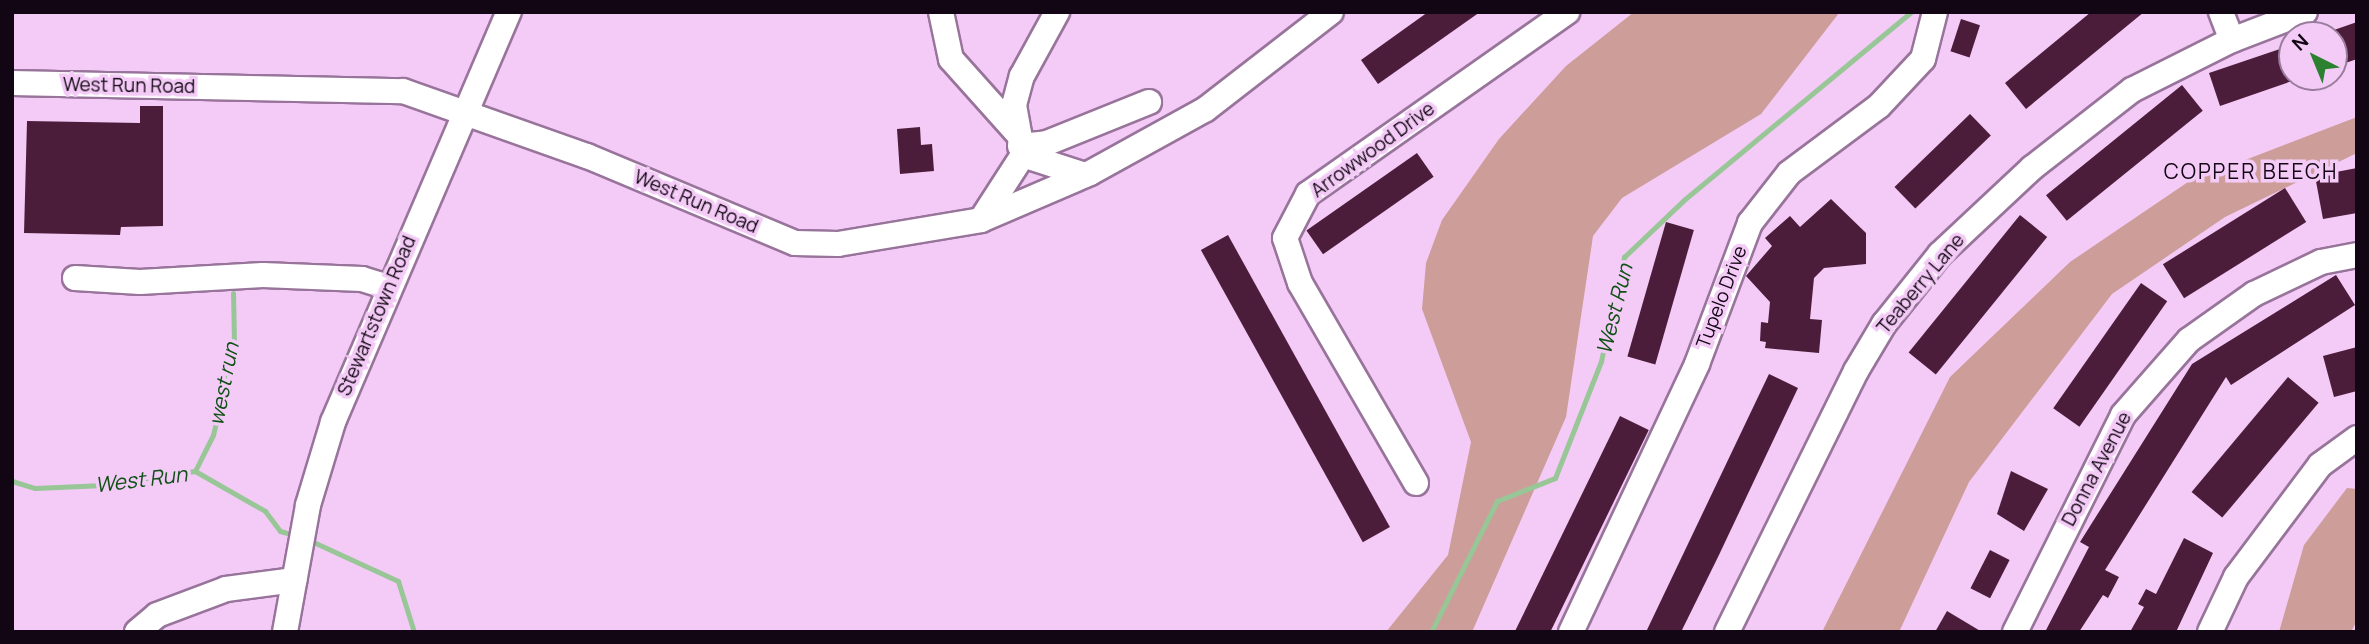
<!DOCTYPE html>
<html>
<head>
<meta charset="utf-8">
<style>
  body { margin:0 }
  #map { position:relative; width:2369px; height:644px; overflow:hidden; background:#f3cbf6; font-family:Manrope,sans-serif }
  div>[style] { position:absolute }
  .green>* { inset:0; background:#cc9d99 }
  .stream>* { height:5px; margin:-2.5px; padding:0 2.5px; transform-origin:2.5px; border-radius:2.5px; background:#98c697 }
  .building>* { inset:0; background:#4c1d3b; transform-origin:0 0 }
  .roads { filter:drop-shadow(2px 0 #98749b) drop-shadow(-2px 0 #98749b) drop-shadow(0 2px #98749b) drop-shadow(0 -2px #98749b) }
  .minor>* { height:24px; margin:-12px; padding:0 12px; transform-origin:12px; border-radius:12px; background:#fff }
  span { translate:-50% -50%; white-space:nowrap; text-align:center; line-height:1.15; -webkit-text-stroke:7px #f3cbf6; paint-order:stroke }
  .street-label { font-size:19px; color:#130614 }
  .neighbourhood-label { font-size:21px; color:#130614; letter-spacing:2px }
  .water-label { font-size:21px; color:#0f5115; font-style:italic }
  .frame { position:absolute; inset:0; border:14px solid #130614; pointer-events:none }
  .north { position:absolute; left:2278px; top:21px; width:70px; height:70px; box-sizing:border-box; background:#f3cbf6; border:2px solid #997c9c; border-radius:50%; rotate:317deg; font-size:19px; font-weight:700; line-height:28px; text-align:center; color:#130614 }
  .north::after { content:''; display:block; margin:auto; width:24px; height:32px; background:#2b812f; clip-path:polygon(50% 0,100% 100%,50% 72%,0 100%) }
</style>
</head>
<body>
<div id="map">
  <div class="green">
    <i style="clip-path:polygon(1634px 12px,1839px 13px,1761px 114px,1622px 198px,1593px 236px,1566px 417px,1472px 632px,1386px 632px,1448px 555px,1471px 442px,1422px 309px,1426px 263px,1442px 220px,1499px 139px,1566px 66px)"></i>
    <i style="clip-path:polygon(2357px 117px,2357px 153px,2225px 217px,2112px 294px,1969px 482px,1899px 632px,1822px 632px,1950px 377px,2070px 262px,2188px 182px)"></i>
    <i style="clip-path:polygon(2347px 488px,2357px 489px,2357px 620px,2351px 632px,2279px 632px,2304px 545px)"></i>
  </div>
  <div class="stream">
    <i style="left:195px;top:471px;width:40px;rotate:-63.4deg"></i>
    <i style="left:213px;top:435px;width:57px;rotate:-76.7deg"></i>
    <i style="left:226px;top:380px;width:38px;rotate:-78deg"></i>
    <i style="left:234px;top:343px;width:50px;rotate:-91.1deg"></i>
    <i style="left:12px;top:481px;width:24px;rotate:17deg"></i>
    <i style="left:35px;top:488px;width:69px;rotate:-2.5deg"></i>
    <i style="left:104px;top:485px;width:92px;rotate:-8.7deg"></i>
    <i style="left:195px;top:471px;width:81px;rotate:29.7deg"></i>
    <i style="left:265px;top:511px;width:25px;rotate:53deg"></i>
    <i style="left:280px;top:531px;width:18px;rotate:16deg"></i>
    <i style="left:309px;top:540px;width:98px;rotate:24.7deg"></i>
    <i style="left:398px;top:581px;width:53px;rotate:72.6deg"></i>
    <i style="left:1431px;top:632px;width:147px;rotate:-63.3deg"></i>
    <i style="left:1497px;top:501px;width:62px;rotate:-21.6deg"></i>
    <i style="left:1555px;top:478px;width:126px;rotate:-68.5deg"></i>
    <i style="left:1601px;top:361px;width:107px;rotate:-77.5deg"></i>
    <i style="left:1624px;top:257px;width:84px;rotate:-43.6deg"></i>
    <i style="left:1685px;top:199px;width:293px;rotate:-39.6deg"></i>
  </div>
  <div class="building">
    <i style="clip-path:polygon(1428px 12px,1480px 12px,1378px 84px,1361px 60px)"></i>
    <i style="clip-path:polygon(2091px 12px,2144px 12px,2026px 109px,2005px 83px)"></i>
    <i style="left:1961px;top:19px;width:20px;height:34px;rotate:18deg"></i>
    <i style="clip-path:polygon(2357px 22px,2357px 59px,2334px 67px,2334px 30px)"></i>
    <i style="clip-path:polygon(2292px 45px,2292px 81px,2220px 106px,2209px 73px)"></i>
    <i style="left:2182px;top:85px;width:33px;height:175px;rotate:51deg"></i>
    <i style="clip-path:polygon(140px 106px,163px 106px,163px 226px,121px 227px,120px 235px,24px 233px,27px 121px,140px 123px)"></i>
    <i style="left:1970px;top:114px;width:30px;height:105px;rotate:46deg"></i>
    <i style="clip-path:polygon(920px 127px,921px 145px,932px 144px,934px 171px,900px 174px,897px 129px)"></i>
    <i style="left:1417px;top:153px;width:29px;height:135px;rotate:55deg"></i>
    <i style="clip-path:polygon(2357px 168px,2357px 213px,2323px 219px,2315px 176px)"></i>
    <i style="left:2285px;top:188px;width:40px;height:144px;rotate:58deg"></i>
    <i style="clip-path:polygon(1831px 199px,1866px 233px,1866px 264px,1824px 268px,1814px 278px,1810px 319px,1822px 320px,1819px 353px,1765px 348px,1766px 342px,1760px 341px,1761px 322px,1768px 323px,1770px 302px,1746px 276px,1772px 246px,1765px 238px,1790px 216px,1800px 227px)"></i>
    <i style="left:2020px;top:215px;width:35px;height:177px;rotate:39deg"></i>
    <i style="left:1666px;top:222px;width:29px;height:140px;rotate:16deg"></i>
    <i style="left:1228px;top:235px;width:334px;height:31px;rotate:61deg"></i>
    <i style="clip-path:polygon(2336px 275px,2355px 305px,2231px 385px,2226px 377px,2105px 570px,2119px 577px,2108px 598px,2103px 595px,2079px 632px,2045px 632px,2089px 547px,2080px 542px,2192px 364px)"></i>
    <i style="left:2141px;top:283px;width:32px;height:153px;rotate:35deg"></i>
    <i style="clip-path:polygon(2357px 347px,2357px 391px,2334px 397px,2323px 356px)"></i>
    <i style="clip-path:polygon(1769px 374px,1798px 388px,1718px 557px,1681px 632px,1646px 632px)"></i>
    <i style="left:2288px;top:377px;width:40px;height:150px;rotate:40deg"></i>
    <i style="left:1620px;top:416px;width:32px;height:241px;rotate:26deg"></i>
    <i style="clip-path:polygon(2011px 471px,2048px 489px,2024px 531px,1997px 514px)"></i>
    <i style="clip-path:polygon(2184px 538px,2213px 553px,2176px 632px,2130px 632px,2144px 607px,2138px 604px,2146px 589px,2156px 594px)"></i>
    <i style="left:1990px;top:550px;width:22px;height:43px;rotate:27deg"></i>
    <i style="clip-path:polygon(1947px 611px,1982px 632px,1935px 632px)"></i>
  </div>
  <div class="roads">
    <div class="minor">
      <i style="left:941px;top:12px;width:48px;rotate:78deg"></i>
      <i style="left:951px;top:59px;width:101px;rotate:48.2deg"></i>
      <i style="left:2221px;top:12px;width:30px;rotate:69deg"></i>
      <i style="left:12px;top:83px;width:391px;rotate:1.2deg"></i>
      <i style="left:403px;top:91px;width:195px;rotate:19.5deg"></i>
      <i style="left:587px;top:156px;width:225px;rotate:22.7deg"></i>
      <i style="left:795px;top:243px;width:43px;rotate:1.3deg"></i>
      <i style="left:838px;top:244px;width:145px;rotate:-9.5deg"></i>
      <i style="left:981px;top:220px;width:119px;rotate:-23.3deg"></i>
      <i style="left:1090px;top:173px;width:132px;rotate:-28.9deg"></i>
      <i style="left:1206px;top:109px;width:158px;rotate:-37.8deg"></i>
      <i style="left:1020px;top:146px;width:27px;rotate:-6deg"></i>
      <i style="left:1047px;top:143px;width:110px;rotate:-21.9deg"></i>
      <i style="left:1023px;top:155px;width:65px;rotate:17.9deg"></i>
      <i style="left:981px;top:220px;width:77px;rotate:-57.1deg"></i>
      <i style="left:1023px;top:155px;width:51px;rotate:-100.2deg"></i>
      <i style="left:1014px;top:105px;width:30px;rotate:-75deg"></i>
      <i style="left:1022px;top:76px;width:73px;rotate:-61.3deg"></i>
      <i style="left:75px;top:278px;width:65px;rotate:3.5deg"></i>
      <i style="left:140px;top:282px;width:123px;rotate:-3.3deg"></i>
      <i style="left:263px;top:275px;width:99px;rotate:2.3deg"></i>
      <i style="left:362px;top:279px;width:28px;rotate:17deg"></i>
      <i style="left:1416px;top:483px;width:231px;rotate:-120.1deg"></i>
      <i style="left:1300px;top:283px;width:47px;rotate:-108.4deg"></i>
      <i style="left:1285px;top:238px;width:50px;rotate:-62.4deg"></i>
      <i style="left:1308px;top:194px;width:317px;rotate:-35.1deg"></i>
      <i style="left:137px;top:632px;width:26px;rotate:-40deg"></i>
      <i style="left:157px;top:615px;width:74px;rotate:-20.6deg"></i>
      <i style="left:226px;top:589px;width:69px;rotate:-7.5deg"></i>
      <i style="left:285px;top:632px;width:129px;rotate:-79.7deg"></i>
      <i style="left:308px;top:505px;width:87px;rotate:-73.2deg"></i>
      <i style="left:333px;top:422px;width:446px;rotate:-66.8deg"></i>
      <i style="left:1571px;top:632px;width:296px;rotate:-64.8deg"></i>
      <i style="left:1697px;top:364px;width:151px;rotate:-69.4deg"></i>
      <i style="left:1750px;top:223px;width:63px;rotate:-52deg"></i>
      <i style="left:1789px;top:173px;width:112px;rotate:-36.7deg"></i>
      <i style="left:1879px;top:106px;width:64px;rotate:-46.9deg"></i>
      <i style="left:1923px;top:59px;width:49px;rotate:-75.7deg"></i>
      <i style="left:1727px;top:632px;width:291px;rotate:-63.7deg"></i>
      <i style="left:1856px;top:371px;width:55px;rotate:-59.2deg"></i>
      <i style="left:1884px;top:324px;width:90px;rotate:-51.3deg"></i>
      <i style="left:1940px;top:254px;width:126px;rotate:-43.1deg"></i>
      <i style="left:2032px;top:168px;width:127px;rotate:-38deg"></i>
      <i style="left:2132px;top:90px;width:112px;rotate:-26.6deg"></i>
      <i style="left:2232px;top:40px;width:78px;rotate:-21deg"></i>
      <i style="left:2015px;top:632px;width:242px;rotate:-63.5deg"></i>
      <i style="left:2123px;top:415px;width:100px;rotate:-48.7deg"></i>
      <i style="left:2189px;top:340px;width:80px;rotate:-35.3deg"></i>
      <i style="left:2254px;top:294px;width:74px;rotate:-25.5deg"></i>
      <i style="left:2321px;top:262px;width:37px;rotate:-11deg"></i>
      <i style="left:2210px;top:632px;width:61px;rotate:-64.7deg"></i>
      <i style="left:2236px;top:577px;width:140px;rotate:-53.1deg"></i>
      <i style="left:2320px;top:465px;width:46px;rotate:-36.1deg"></i>
    </div>
  </div>
  <div class="street-label">
    <span style="left:129px;top:86px;rotate:1deg">West Run Road</span>
    <span style="left:1373px;top:150px;rotate:-36deg">Arrowwood Drive</span>
    <span style="left:696px;top:202px;rotate:23deg">West Run Road</span>
    <span style="left:1921px;top:284px;rotate:-50deg">Teaberry Lane</span>
    <span style="left:1722px;top:297px;rotate:-69deg">Tupelo Drive</span>
    <span style="left:377px;top:316px;rotate:-67deg">Stewartstown Road</span>
    <span style="left:2097px;top:469px;rotate:-62deg">Donna Avenue</span>
  </div>
  <div class="neighbourhood-label">
    <span style="left:2251px;top:171px">COPPER BEECH</span>
  </div>
  <div class="water-label">
    <span style="left:1614px;top:309px;rotate:-76deg">West Run</span>
    <span style="left:223px;top:384px;rotate:-79deg">west run</span>
    <span style="left:141px;top:479px;rotate:-7deg">West Run</span>
  </div>
  <div class="frame"></div>
  <div class="north">N</div>
</div>
</body>
</html>
